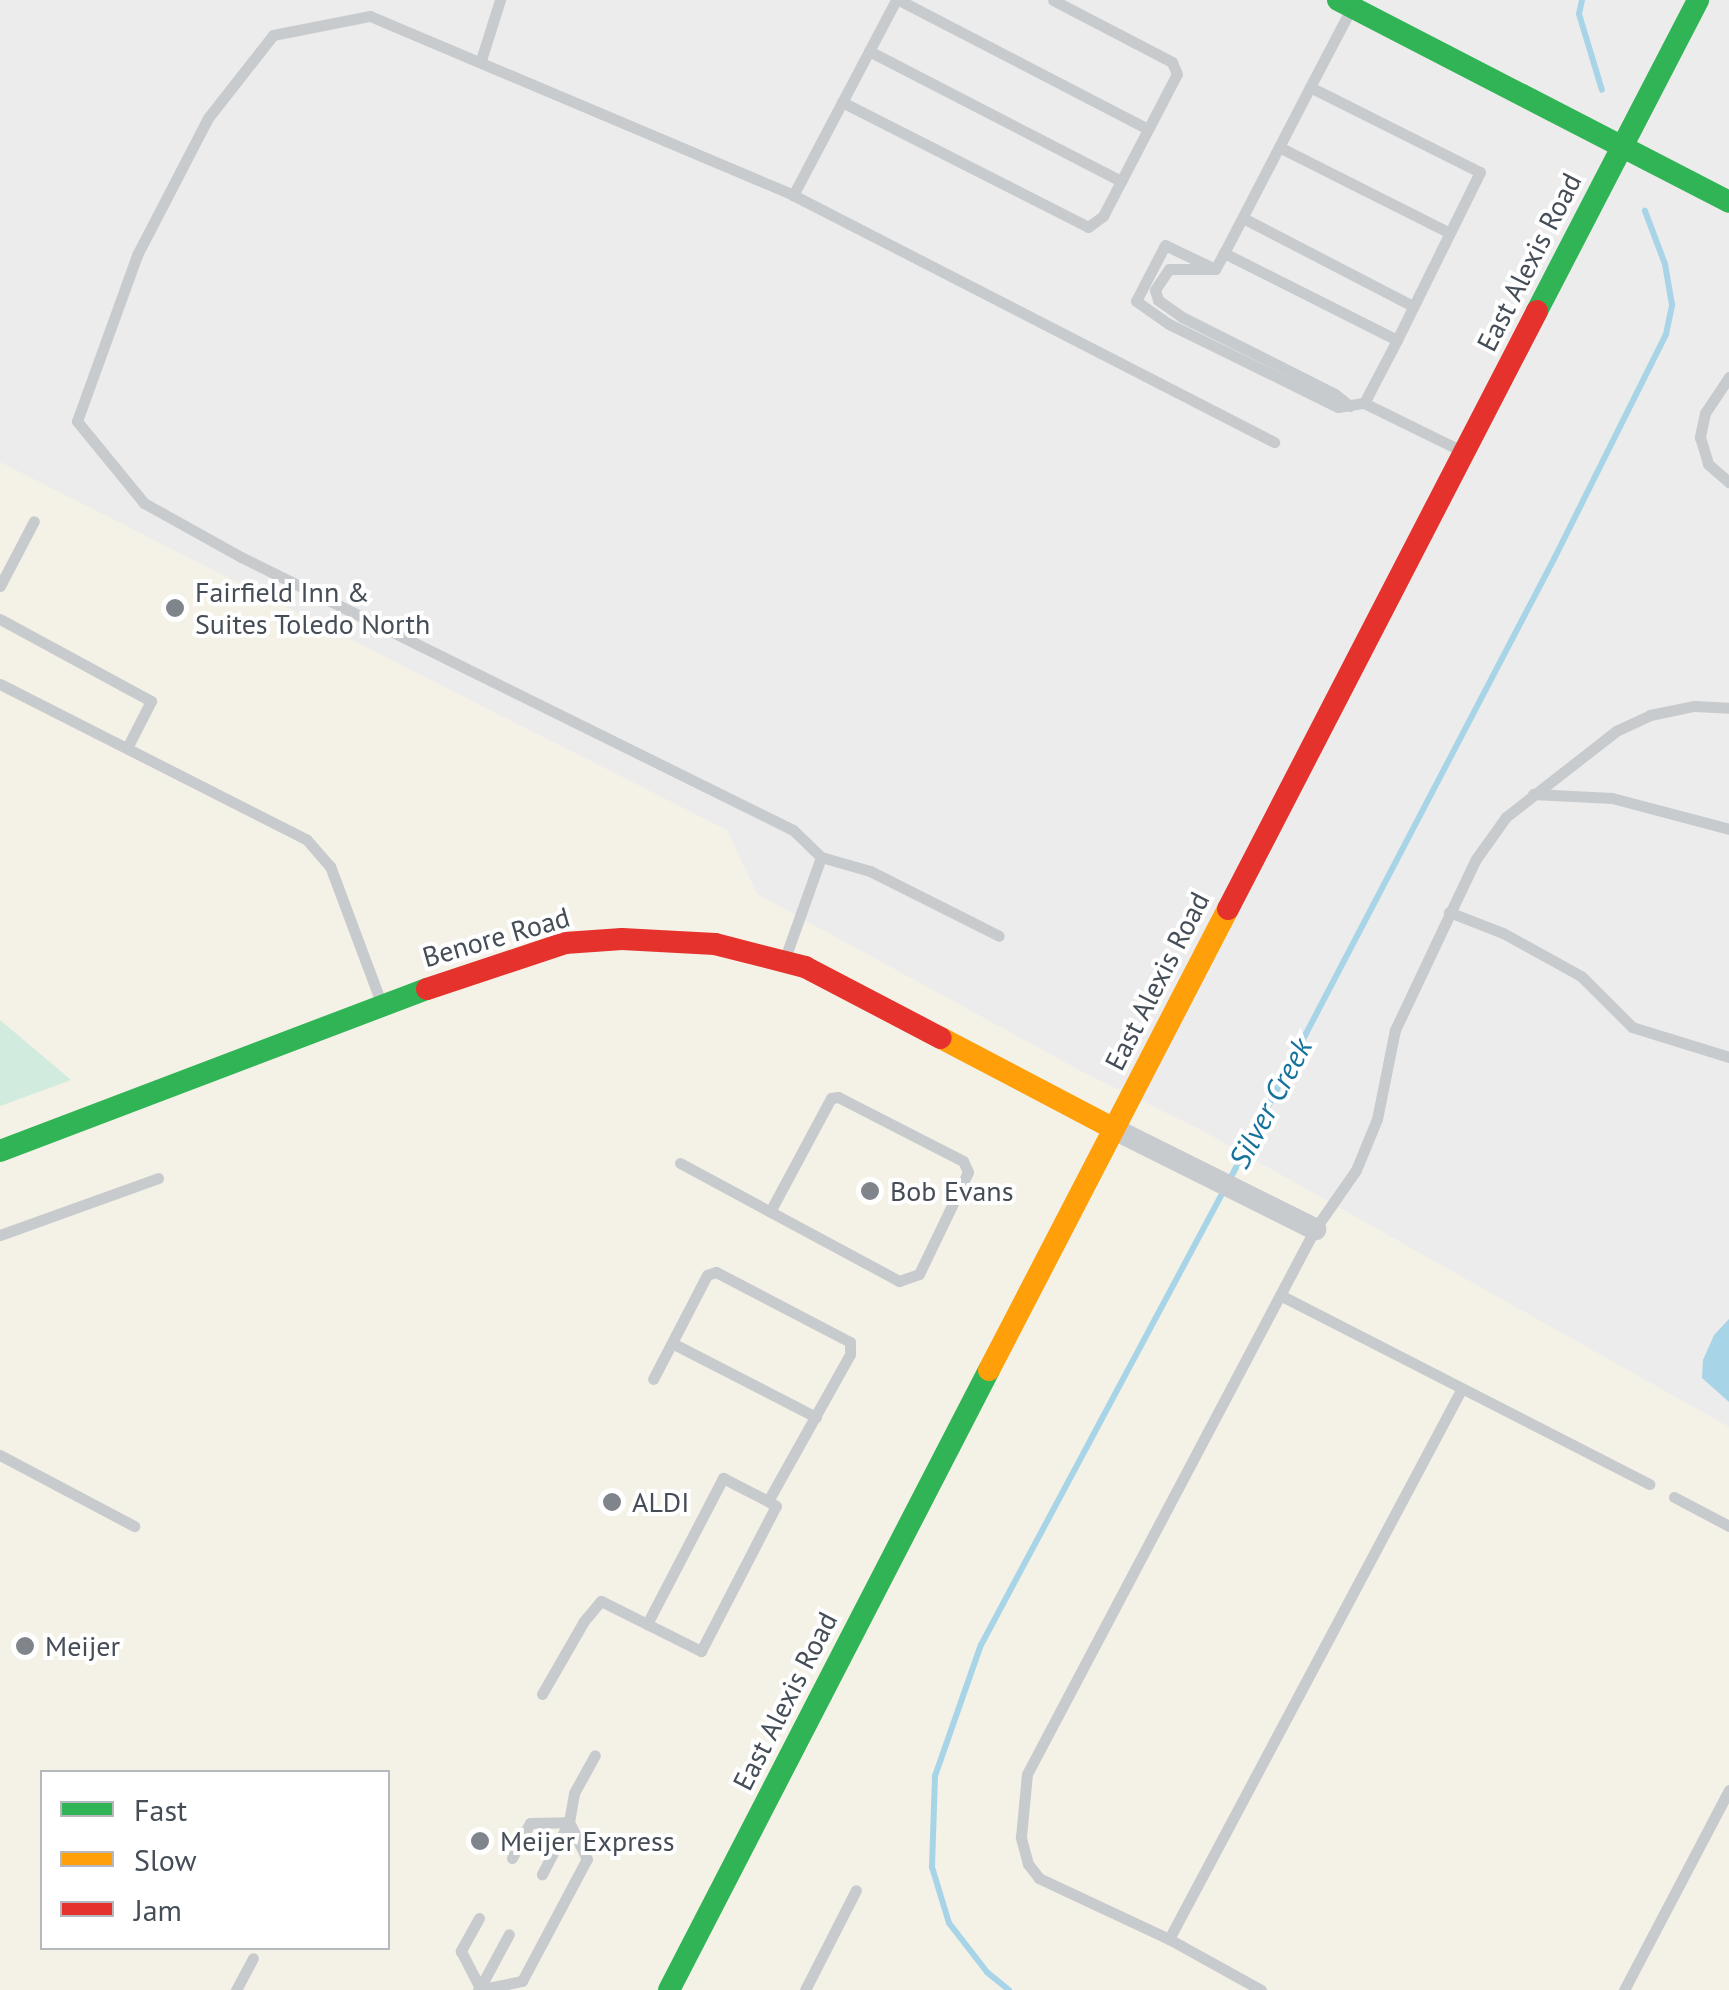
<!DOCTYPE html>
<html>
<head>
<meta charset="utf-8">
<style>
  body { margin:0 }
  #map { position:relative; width:1729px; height:1990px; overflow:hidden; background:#edecec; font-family:"PT Sans",sans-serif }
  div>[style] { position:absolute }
  .commercial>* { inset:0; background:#f4f1e7 }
  .green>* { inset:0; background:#d1ebde }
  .water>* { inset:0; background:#a8d4e7 }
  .stream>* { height:6px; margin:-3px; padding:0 3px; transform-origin:3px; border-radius:3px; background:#a8d4e7 }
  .lane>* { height:11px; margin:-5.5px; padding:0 5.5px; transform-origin:5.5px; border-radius:5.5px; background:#c8cbcd }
  .street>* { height:22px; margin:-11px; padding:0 11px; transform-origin:11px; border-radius:11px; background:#c8cbcd }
  .fast>* { height:22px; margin:-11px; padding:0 11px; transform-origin:11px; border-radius:11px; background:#30b455 }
  .slow>* { height:22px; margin:-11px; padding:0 11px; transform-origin:11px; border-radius:11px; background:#ff9f0a }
  .jam>* { height:22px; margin:-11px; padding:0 11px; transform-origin:11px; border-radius:11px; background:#e5322d }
  .dots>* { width:28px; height:28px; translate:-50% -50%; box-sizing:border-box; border:5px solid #fff; border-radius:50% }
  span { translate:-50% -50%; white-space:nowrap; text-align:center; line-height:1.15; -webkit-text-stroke:8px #fff; paint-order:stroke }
  .street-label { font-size:28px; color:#454d57 }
  .poi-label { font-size:28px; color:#454d57 }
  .left { translate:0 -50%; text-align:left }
  .water-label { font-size:30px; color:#15729a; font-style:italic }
  .legend { position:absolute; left:40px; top:1770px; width:350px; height:180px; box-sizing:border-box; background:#fff; border:2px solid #b5b8bc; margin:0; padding:12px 18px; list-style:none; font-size:30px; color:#454d57 }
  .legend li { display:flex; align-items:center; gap:20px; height:50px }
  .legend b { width:50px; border:2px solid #b5b8bc }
</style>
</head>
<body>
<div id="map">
  <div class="commercial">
    <i style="clip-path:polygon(evenodd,0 462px,727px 830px,757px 894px,1083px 1072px,1205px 1132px,1729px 1427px,1729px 1990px,0 1990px,0 1106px,70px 1079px,0 1020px,0 462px,42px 1772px,388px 1772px,388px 1948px,42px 1948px,42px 1772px)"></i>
  </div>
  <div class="green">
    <i style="clip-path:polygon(0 1020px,71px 1080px,0 1106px)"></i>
  </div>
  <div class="water">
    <i style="clip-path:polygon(1729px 1319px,1729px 1402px,1702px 1378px,1703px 1360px,1714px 1335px)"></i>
  </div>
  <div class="stream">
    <i style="left:1582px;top:0;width:14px;rotate:102deg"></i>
    <i style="left:1579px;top:14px;width:79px;rotate:73.2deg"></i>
    <i style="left:1230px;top:1179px;width:702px;rotate:-62.41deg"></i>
    <i style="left:1555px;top:557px;width:249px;rotate:-63.5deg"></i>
    <i style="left:1666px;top:334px;width:30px;rotate:-78deg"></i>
    <i style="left:1672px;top:305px;width:42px;rotate:-99.7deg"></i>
    <i style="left:1665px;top:264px;width:57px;rotate:-110.7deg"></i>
    <i style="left:1009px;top:1990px;width:28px;rotate:-141deg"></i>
    <i style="left:987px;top:1972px;width:62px;rotate:-127.8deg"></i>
    <i style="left:949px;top:1923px;width:59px;rotate:-106.9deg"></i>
    <i style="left:932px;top:1867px;width:91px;rotate:-88.1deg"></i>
    <i style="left:935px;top:1776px;width:139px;rotate:-70.7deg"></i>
    <i style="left:981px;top:1645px;width:516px;rotate:-61.89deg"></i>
  </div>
  <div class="lane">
    <i style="left:896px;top:0;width:221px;rotate:117.8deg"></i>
    <i style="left:793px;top:195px;width:541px;rotate:27.18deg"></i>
    <i style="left:899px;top:0;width:280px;rotate:27.4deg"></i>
    <i style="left:869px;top:51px;width:284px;rotate:27.3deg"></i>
    <i style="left:481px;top:60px;width:63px;rotate:-72.4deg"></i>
    <i style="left:1310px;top:87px;width:90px;rotate:-62.3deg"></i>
    <i style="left:842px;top:102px;width:276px;rotate:26.9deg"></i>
    <i style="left:1088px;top:227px;width:19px;rotate:-36deg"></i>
    <i style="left:1103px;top:216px;width:160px;rotate:-62.5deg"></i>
    <i style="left:1177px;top:74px;width:13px;rotate:-113deg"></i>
    <i style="left:1172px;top:62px;width:134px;rotate:-152.5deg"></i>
    <i style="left:1279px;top:147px;width:191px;rotate:26.7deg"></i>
    <i style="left:1243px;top:218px;width:191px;rotate:27.4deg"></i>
    <i style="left:1224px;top:253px;width:18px;rotate:119deg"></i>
    <i style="left:1215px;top:269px;width:55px;rotate:-154.4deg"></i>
    <i style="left:1165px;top:245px;width:63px;rotate:117.4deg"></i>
    <i style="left:1136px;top:301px;width:40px;rotate:34.9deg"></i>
    <i style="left:1169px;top:324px;width:188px;rotate:26.2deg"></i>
    <i style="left:1338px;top:407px;width:26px;rotate:-9deg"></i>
    <i style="left:1215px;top:269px;width:46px;rotate:180deg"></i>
    <i style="left:1169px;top:269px;width:25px;rotate:124deg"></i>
    <i style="left:1155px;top:290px;width:10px;rotate:73deg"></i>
    <i style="left:1158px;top:300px;width:29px;rotate:35deg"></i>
    <i style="left:1182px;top:317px;width:171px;rotate:26.7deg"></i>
    <i style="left:1335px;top:394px;width:19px;rotate:39deg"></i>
    <i style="left:1397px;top:340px;width:194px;rotate:-153.3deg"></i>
    <i style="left:1224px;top:253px;width:187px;rotate:-62.6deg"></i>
    <i style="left:1310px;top:87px;width:190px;rotate:26.6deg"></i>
    <i style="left:1480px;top:172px;width:187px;rotate:116.3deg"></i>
    <i style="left:1397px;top:340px;width:71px;rotate:117.6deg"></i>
    <i style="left:1364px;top:403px;width:107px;rotate:26.1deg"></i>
    <i style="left:1729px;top:377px;width:43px;rotate:123.7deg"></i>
    <i style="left:1705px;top:413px;width:25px;rotate:102deg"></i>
    <i style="left:1700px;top:437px;width:28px;rotate:73deg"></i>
    <i style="left:1708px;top:464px;width:28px;rotate:41deg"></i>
    <i style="left:0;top:586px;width:73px;rotate:-62.4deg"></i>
    <i style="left:0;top:619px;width:172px;rotate:28.5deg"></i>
    <i style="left:151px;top:701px;width:53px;rotate:117.1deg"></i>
    <i style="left:0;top:684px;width:344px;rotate:26.9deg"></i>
    <i style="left:307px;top:840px;width:35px;rotate:49deg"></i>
    <i style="left:330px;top:866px;width:148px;rotate:69.5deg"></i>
    <i style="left:1533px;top:794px;width:79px;rotate:2.9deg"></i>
    <i style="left:1612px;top:798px;width:121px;rotate:14.8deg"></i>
    <i style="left:821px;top:857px;width:51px;rotate:15.9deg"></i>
    <i style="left:870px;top:871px;width:144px;rotate:26.7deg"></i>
    <i style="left:1449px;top:912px;width:58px;rotate:21.3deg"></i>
    <i style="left:1503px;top:933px;width:89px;rotate:28.9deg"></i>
    <i style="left:1581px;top:976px;width:72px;rotate:45deg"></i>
    <i style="left:1632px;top:1027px;width:102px;rotate:17.2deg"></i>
    <i style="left:784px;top:961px;width:110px;rotate:-70.4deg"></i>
    <i style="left:821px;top:857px;width:39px;rotate:-136deg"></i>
    <i style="left:793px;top:830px;width:616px;rotate:-153.68deg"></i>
    <i style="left:241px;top:557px;width:111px;rotate:-150.9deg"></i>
    <i style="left:144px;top:503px;width:106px;rotate:-129.3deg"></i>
    <i style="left:77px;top:421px;width:177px;rotate:-70.1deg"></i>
    <i style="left:137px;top:255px;width:154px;rotate:-62.6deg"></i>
    <i style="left:208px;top:118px;width:105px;rotate:-51.9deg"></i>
    <i style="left:273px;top:35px;width:99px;rotate:-11.1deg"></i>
    <i style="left:370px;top:16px;width:459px;rotate:22.9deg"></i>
    <i style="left:680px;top:1163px;width:249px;rotate:28.3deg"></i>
    <i style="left:899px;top:1281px;width:21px;rotate:-19deg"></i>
    <i style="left:919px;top:1274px;width:113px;rotate:-64.3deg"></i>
    <i style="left:968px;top:1172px;width:12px;rotate:-114deg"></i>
    <i style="left:963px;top:1161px;width:140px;rotate:-152.9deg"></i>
    <i style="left:838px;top:1097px;width:7px;rotate:172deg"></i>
    <i style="left:831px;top:1098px;width:129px;rotate:118.2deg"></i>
    <i style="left:0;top:1235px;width:168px;rotate:-19.8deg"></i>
    <i style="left:1280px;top:1295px;width:415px;rotate:27.1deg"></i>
    <i style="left:672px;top:1343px;width:162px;rotate:27.2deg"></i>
    <i style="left:1461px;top:1390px;width:622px;rotate:118.01deg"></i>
    <i style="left:1169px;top:1939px;width:144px;rotate:-154.9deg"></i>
    <i style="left:1039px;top:1878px;width:18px;rotate:-128deg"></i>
    <i style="left:1028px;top:1864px;width:28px;rotate:-105deg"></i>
    <i style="left:1021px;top:1837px;width:63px;rotate:-84.6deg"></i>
    <i style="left:1027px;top:1774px;width:616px;rotate:-62.15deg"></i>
    <i style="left:1315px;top:1229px;width:72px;rotate:-55.2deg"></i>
    <i style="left:1356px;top:1170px;width:55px;rotate:-67.6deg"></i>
    <i style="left:1377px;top:1119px;width:91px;rotate:-78.6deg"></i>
    <i style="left:1395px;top:1030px;width:189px;rotate:-64.7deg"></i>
    <i style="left:1476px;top:859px;width:52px;rotate:-54.5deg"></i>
    <i style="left:1506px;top:817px;width:140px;rotate:-38deg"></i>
    <i style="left:1616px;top:731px;width:38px;rotate:-25deg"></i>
    <i style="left:1650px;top:715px;width:45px;rotate:-11.6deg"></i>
    <i style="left:1694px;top:706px;width:35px;rotate:3deg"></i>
    <i style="left:0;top:1455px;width:152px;rotate:27.9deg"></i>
    <i style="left:1674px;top:1497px;width:62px;rotate:27.8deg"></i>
    <i style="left:647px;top:1624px;width:165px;rotate:-62.5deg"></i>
    <i style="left:723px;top:1478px;width:51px;rotate:27.1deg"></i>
    <i style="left:542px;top:1694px;width:84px;rotate:-60.1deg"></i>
    <i style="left:584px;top:1621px;width:26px;rotate:-50deg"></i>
    <i style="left:601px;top:1601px;width:112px;rotate:26.6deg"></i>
    <i style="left:701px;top:1651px;width:163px;rotate:-62.7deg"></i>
    <i style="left:776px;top:1506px;width:9px;rotate:-148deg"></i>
    <i style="left:768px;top:1501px;width:168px;rotate:-60.8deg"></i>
    <i style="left:850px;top:1354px;width:12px;rotate:-90deg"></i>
    <i style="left:850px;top:1342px;width:151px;rotate:-152.4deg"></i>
    <i style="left:716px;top:1272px;width:9px;rotate:162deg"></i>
    <i style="left:707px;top:1275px;width:117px;rotate:117.4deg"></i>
    <i style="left:512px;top:1858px;width:39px;rotate:-63deg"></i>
    <i style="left:530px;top:1823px;width:39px;rotate:-1deg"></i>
    <i style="left:569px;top:1822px;width:59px;rotate:117.4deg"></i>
    <i style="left:479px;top:1918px;width:38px;rotate:119deg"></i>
    <i style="left:461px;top:1951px;width:42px;rotate:62.8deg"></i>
    <i style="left:1169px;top:1939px;width:105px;rotate:29deg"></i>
    <i style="left:480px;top:1988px;width:61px;rotate:-61.8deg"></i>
    <i style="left:236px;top:1990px;width:36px;rotate:-62deg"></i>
    <i style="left:478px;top:1990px;width:45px;rotate:-11.6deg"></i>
    <i style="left:522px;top:1981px;width:138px;rotate:-62deg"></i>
    <i style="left:587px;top:1859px;width:41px;rotate:-115.9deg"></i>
    <i style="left:569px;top:1822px;width:29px;rotate:-80deg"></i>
    <i style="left:574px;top:1793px;width:43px;rotate:-61.1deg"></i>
    <i style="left:805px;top:1990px;width:112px;rotate:-63deg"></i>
    <i style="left:1624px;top:1990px;width:226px;rotate:-62.3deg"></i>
  </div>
  <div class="street">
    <i style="left:1114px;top:1129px;width:225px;rotate:26.5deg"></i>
  </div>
  <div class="fast">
    <i style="left:1338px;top:0;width:440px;rotate:27.3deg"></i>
    <i style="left:1537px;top:311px;width:350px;rotate:-62.6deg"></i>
    <i style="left:0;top:1151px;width:457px;rotate:-20.8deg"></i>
    <i style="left:669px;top:1990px;width:698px;rotate:-62.7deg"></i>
  </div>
  <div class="slow">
    <i style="left:941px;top:1038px;width:195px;rotate:27.7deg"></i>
    <i style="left:989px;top:1370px;width:519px;rotate:-62.6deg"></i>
  </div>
  <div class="jam">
    <i style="left:1228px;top:909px;width:673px;rotate:-62.67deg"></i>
    <i style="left:427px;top:989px;width:145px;rotate:-18.4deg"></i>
    <i style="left:565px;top:943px;width:57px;rotate:-4deg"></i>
    <i style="left:622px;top:939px;width:93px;rotate:3.1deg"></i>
    <i style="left:715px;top:944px;width:93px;rotate:14.3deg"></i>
    <i style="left:805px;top:967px;width:153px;rotate:27.6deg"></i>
  </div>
  <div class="dots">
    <i style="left:175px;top:608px;background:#80858b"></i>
    <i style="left:870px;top:1191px;background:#80858b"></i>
    <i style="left:612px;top:1502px;background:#80858b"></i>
    <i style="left:25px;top:1646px;background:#80858b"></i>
    <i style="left:480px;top:1841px;background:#80858b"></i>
  </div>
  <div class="street-label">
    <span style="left:1529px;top:262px;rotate:-63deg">East Alexis Road</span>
    <span style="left:496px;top:937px;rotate:-16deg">Benore Road</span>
    <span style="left:1157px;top:981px;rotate:-63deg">East Alexis Road</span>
    <span style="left:785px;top:1701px;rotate:-63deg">East Alexis Road</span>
  </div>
  <div class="poi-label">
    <span class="left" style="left:195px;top:608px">Fairfield Inn &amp;<br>Suites Toledo North</span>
    <span class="left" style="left:890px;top:1191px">Bob Evans</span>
    <span class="left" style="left:632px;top:1502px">ALDI</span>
    <span class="left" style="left:45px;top:1646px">Meijer</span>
    <span class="left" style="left:500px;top:1841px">Meijer Express</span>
  </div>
  <div class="water-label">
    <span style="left:1270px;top:1103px;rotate:-62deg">Silver Creek</span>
  </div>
  <ul class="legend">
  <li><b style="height:12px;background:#30b455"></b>Fast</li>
  <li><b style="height:12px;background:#ff9f0a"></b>Slow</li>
  <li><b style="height:12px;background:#e5322d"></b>Jam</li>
  </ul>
</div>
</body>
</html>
